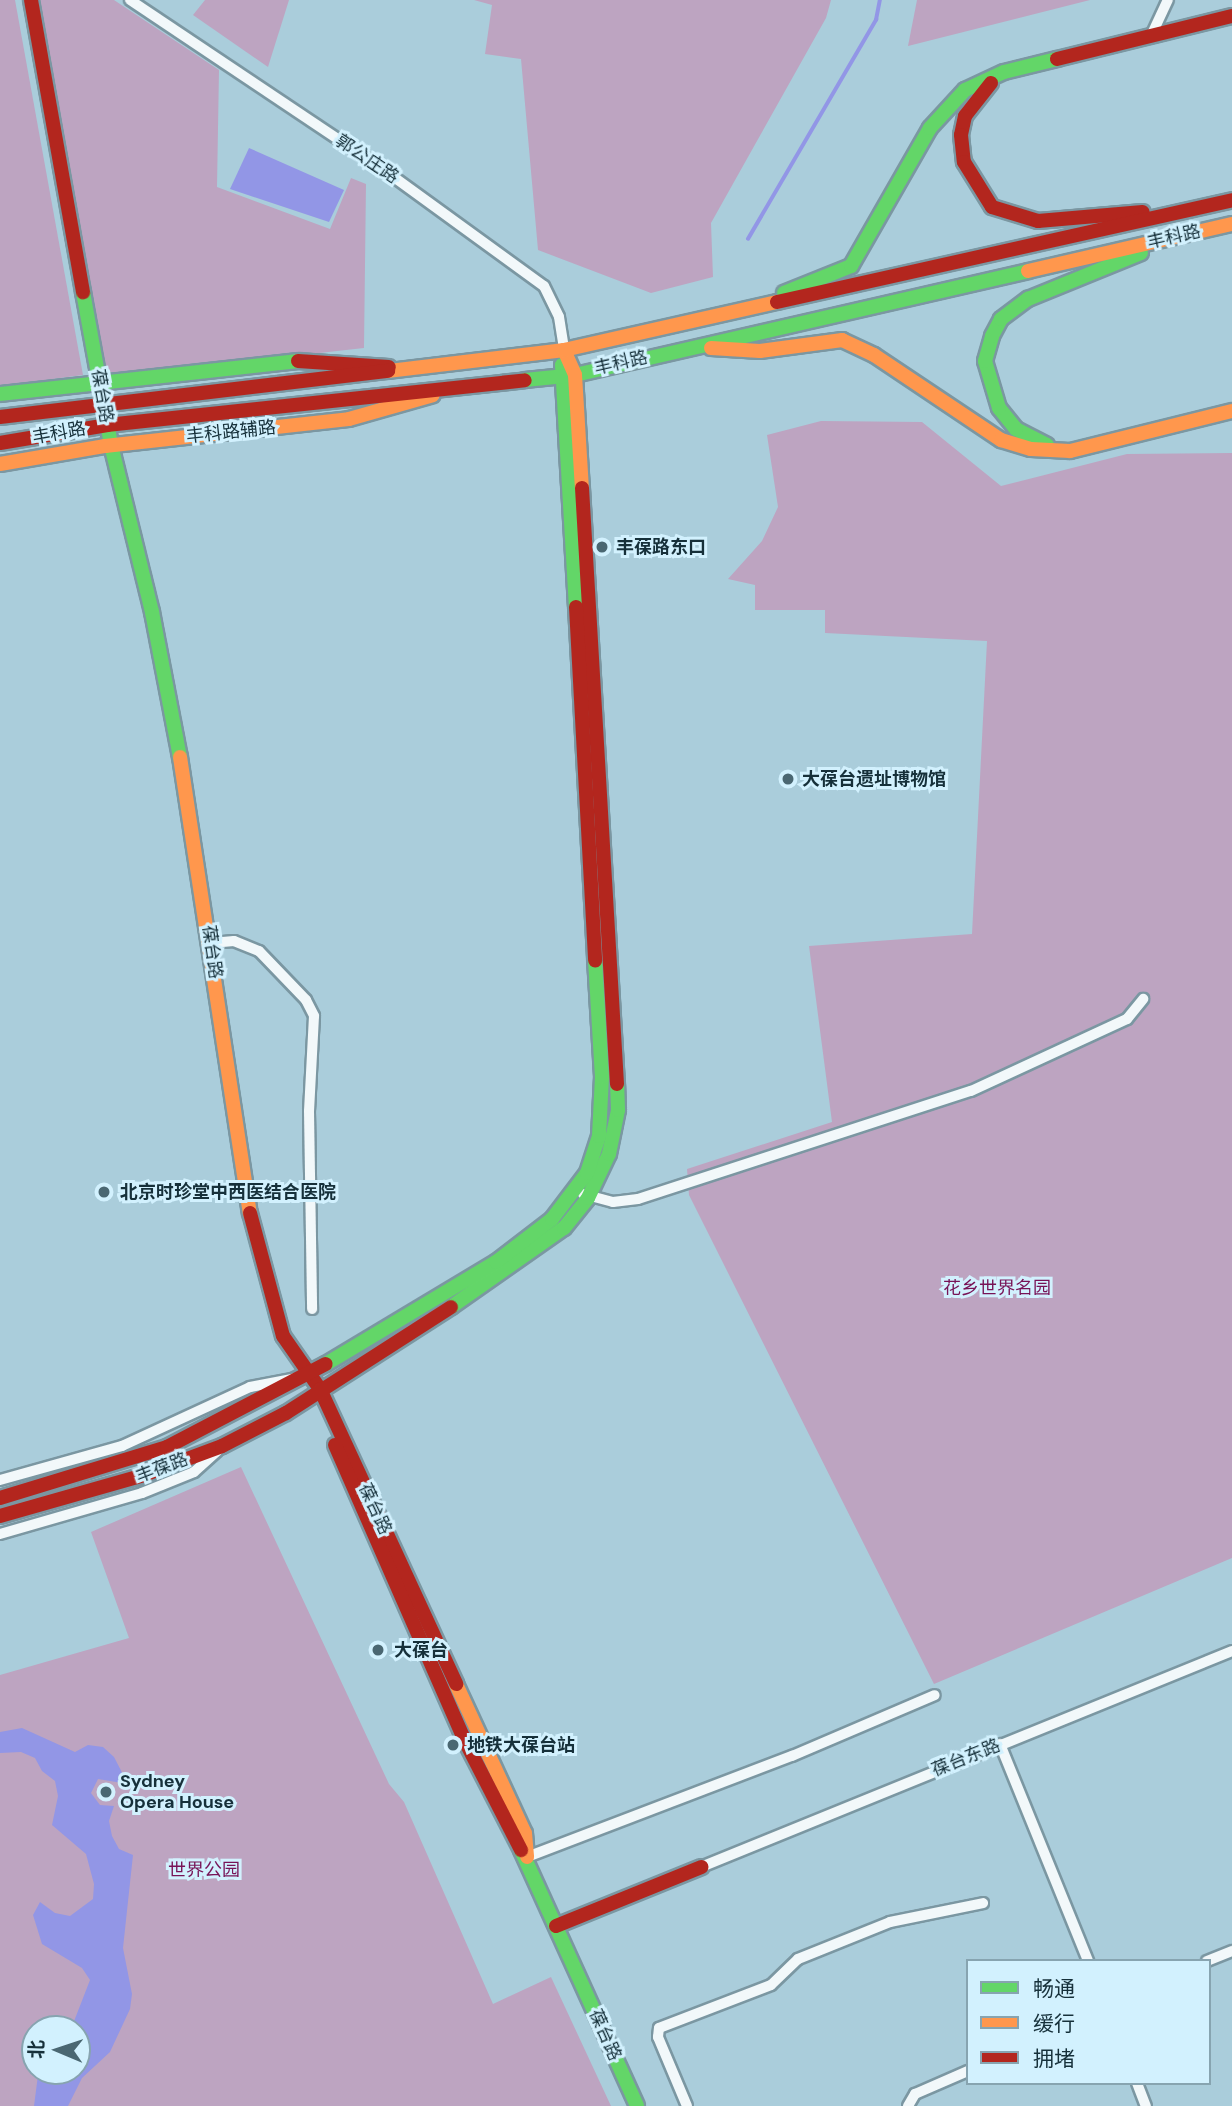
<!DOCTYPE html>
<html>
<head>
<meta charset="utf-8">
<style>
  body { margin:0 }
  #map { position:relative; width:1232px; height:2106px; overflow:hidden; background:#aacddb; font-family:"DM Sans","Noto Sans SC",sans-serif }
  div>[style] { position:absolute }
  .green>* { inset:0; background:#bda4c1 }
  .water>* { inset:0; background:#9296e6 }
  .stream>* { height:3.5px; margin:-1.75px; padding:0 1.75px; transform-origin:1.75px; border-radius:1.75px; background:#9296e6 }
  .roads { filter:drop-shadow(2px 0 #7b97a2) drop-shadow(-2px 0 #7b97a2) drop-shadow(0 2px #7b97a2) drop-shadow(0 -2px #7b97a2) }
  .street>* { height:10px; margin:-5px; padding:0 5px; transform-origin:5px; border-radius:5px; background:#f2f8fa }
  .fast>* { height:14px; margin:-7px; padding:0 7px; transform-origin:7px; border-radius:7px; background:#63d668 }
  .slow>* { height:14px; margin:-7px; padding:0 7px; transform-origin:7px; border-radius:7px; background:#ff974d }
  .jam>* { height:14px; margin:-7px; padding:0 7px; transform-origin:7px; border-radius:7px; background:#b3261e }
  .dots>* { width:19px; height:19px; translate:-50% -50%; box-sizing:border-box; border:4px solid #d2f1fe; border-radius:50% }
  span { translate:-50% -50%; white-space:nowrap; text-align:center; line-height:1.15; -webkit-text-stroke:6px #d2f1fe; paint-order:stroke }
  .street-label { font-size:18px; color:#16303a }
  .poi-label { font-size:18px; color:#16303a; font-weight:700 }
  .left { translate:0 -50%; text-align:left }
  .park-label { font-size:18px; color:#771357 }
  .legend { position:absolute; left:966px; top:1959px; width:245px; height:126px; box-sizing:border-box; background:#d2f1fe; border:2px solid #87a4b0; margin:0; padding:9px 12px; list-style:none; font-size:21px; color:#16303a }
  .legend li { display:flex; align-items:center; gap:14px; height:35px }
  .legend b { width:35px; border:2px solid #87a4b0 }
  .north { position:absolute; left:21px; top:2015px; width:70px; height:70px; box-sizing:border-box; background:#d2f1fe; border:2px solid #87a4b0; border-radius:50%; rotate:272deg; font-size:19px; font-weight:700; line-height:28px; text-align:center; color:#16303a }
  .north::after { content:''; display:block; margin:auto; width:24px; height:32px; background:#4a6772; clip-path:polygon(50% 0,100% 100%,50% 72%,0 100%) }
</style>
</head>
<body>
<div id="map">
  <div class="green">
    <i style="clip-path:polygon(0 0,15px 0,83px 375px,0 386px)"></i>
    <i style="clip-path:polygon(38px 0,114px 0,219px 70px,217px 187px,330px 229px,351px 178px,366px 184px,364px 348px,105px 377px)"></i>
    <i style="clip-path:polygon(205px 0,289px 0,268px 67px,193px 15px)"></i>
    <i style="clip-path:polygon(474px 0,831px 0,826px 18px,711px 223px,713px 277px,651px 293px,538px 250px,521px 59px,485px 54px,492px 5px)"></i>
    <i style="clip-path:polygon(917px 0,1090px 0,908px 46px)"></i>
    <i style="clip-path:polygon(821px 421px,922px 422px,1001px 486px,1127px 454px,1232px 453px,1232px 1558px,934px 1684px,689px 1195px,687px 1169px,832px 1122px,809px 946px,972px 934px,987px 641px,825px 633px,825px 610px,755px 610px,755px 585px,728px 579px,762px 541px,778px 507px,767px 435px)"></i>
    <i style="clip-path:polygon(evenodd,241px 1467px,389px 1784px,404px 1802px,493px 2004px,551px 1977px,611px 2106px,0 2106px,0 1675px,129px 1638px,91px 1532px,241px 1467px,35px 2029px,77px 2029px,77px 2071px,35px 2071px,35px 2029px)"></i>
  </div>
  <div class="water">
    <i style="clip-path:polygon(249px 148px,344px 190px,329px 222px,230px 189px)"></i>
    <i style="clip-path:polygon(22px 1728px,75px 1752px,88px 1745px,103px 1747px,114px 1757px,128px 1784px,98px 1779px,91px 1793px,100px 1805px,114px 1806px,109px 1821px,112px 1836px,119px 1849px,133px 1855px,123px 1948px,132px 1994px,130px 2009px,110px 2052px,82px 2078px,68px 2106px,34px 2106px,38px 2075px,42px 2071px,77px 2071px,77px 2029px,71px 2029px,90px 1980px,82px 1968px,42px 1944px,33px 1915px,40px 1902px,55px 1913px,70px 1916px,93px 1899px,94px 1884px,86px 1854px,52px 1825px,58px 1796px,55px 1781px,42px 1771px,35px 1758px,21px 1752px,0 1753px,0 1732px)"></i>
  </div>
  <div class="stream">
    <i style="left:748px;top:239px;width:254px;rotate:-59.7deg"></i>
    <i style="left:876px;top:20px;width:20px;rotate:-79deg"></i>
  </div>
  <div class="roads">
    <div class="street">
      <i style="left:130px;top:0;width:314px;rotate:33.8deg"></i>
      <i style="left:391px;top:175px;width:189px;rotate:36deg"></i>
      <i style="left:544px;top:286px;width:34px;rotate:64deg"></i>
      <i style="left:559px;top:317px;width:33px;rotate:81deg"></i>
      <i style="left:1151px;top:36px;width:40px;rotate:-65deg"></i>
      <i style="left:211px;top:943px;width:23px;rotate:-5deg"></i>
      <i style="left:234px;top:941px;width:27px;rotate:22deg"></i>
      <i style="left:259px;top:951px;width:68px;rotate:46.2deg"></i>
      <i style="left:306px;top:1000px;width:18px;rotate:63deg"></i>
      <i style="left:314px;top:1016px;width:95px;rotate:93deg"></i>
      <i style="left:309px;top:1111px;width:198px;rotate:89.1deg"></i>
      <i style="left:583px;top:1194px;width:31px;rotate:15deg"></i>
      <i style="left:613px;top:1202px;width:25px;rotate:-7deg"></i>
      <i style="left:638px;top:1199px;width:350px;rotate:-18deg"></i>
      <i style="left:971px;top:1091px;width:172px;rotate:-24.8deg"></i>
      <i style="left:1127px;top:1019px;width:26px;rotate:-51deg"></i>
      <i style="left:0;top:1480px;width:127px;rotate:-15.6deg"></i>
      <i style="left:122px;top:1446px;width:141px;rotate:-24.7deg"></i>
      <i style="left:250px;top:1387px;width:48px;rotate:-10.8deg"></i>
      <i style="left:0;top:1534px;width:148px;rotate:-16.1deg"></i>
      <i style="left:142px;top:1493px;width:56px;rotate:-22deg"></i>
      <i style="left:194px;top:1472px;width:31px;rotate:-42deg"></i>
      <i style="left:1000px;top:1744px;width:234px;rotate:67.9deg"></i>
      <i style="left:527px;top:1857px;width:284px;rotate:-20.9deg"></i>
      <i style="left:792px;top:1756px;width:155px;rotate:-23.1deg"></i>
      <i style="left:701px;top:1867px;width:573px;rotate:-22.14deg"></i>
      <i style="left:1207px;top:1961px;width:27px;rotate:-22deg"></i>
      <i style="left:1137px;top:2083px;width:25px;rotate:69deg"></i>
      <i style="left:687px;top:2106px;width:75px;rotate:-112.8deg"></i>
      <i style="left:658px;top:2037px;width:9px;rotate:-84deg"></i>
      <i style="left:659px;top:2028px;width:120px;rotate:-21deg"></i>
      <i style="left:771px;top:1985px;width:37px;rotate:-44deg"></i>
      <i style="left:798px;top:1959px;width:99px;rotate:-21.9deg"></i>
      <i style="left:890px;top:1922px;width:95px;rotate:-11.5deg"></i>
      <i style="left:908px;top:2106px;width:14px;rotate:-60deg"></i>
      <i style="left:915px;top:2094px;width:58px;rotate:-23.5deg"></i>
    </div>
    <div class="fast">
      <i style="left:83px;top:292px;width:156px;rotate:79.6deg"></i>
      <i style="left:111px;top:445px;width:172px;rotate:76.2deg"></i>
      <i style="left:152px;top:612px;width:148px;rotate:79.1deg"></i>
      <i style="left:784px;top:293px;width:72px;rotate:-21.9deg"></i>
      <i style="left:851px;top:266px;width:159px;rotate:-60.2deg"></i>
      <i style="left:930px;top:128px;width:52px;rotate:-47.4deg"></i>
      <i style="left:965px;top:90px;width:43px;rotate:-24.8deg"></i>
      <i style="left:1004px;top:72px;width:55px;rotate:-13.8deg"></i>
      <i style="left:562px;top:365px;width:242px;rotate:86.7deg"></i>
      <i style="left:525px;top:380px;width:50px;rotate:-5.7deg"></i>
      <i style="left:575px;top:375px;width:465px;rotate:-12.9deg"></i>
      <i style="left:0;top:394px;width:300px;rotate:-6.3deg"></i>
      <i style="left:1047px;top:445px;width:35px;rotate:-153deg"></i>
      <i style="left:1016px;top:429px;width:27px;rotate:-129deg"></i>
      <i style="left:999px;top:408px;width:49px;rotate:-106.6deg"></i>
      <i style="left:985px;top:361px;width:26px;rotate:-74deg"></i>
      <i style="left:992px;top:336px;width:19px;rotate:-62deg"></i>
      <i style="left:1001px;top:319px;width:34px;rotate:-37deg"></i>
      <i style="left:1028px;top:299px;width:122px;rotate:-22.2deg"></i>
      <i style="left:451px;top:1307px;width:138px;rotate:-35deg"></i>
      <i style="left:564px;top:1228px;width:38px;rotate:-51deg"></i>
      <i style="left:588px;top:1198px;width:49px;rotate:-64.5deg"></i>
      <i style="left:609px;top:1154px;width:45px;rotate:-78.4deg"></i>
      <i style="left:618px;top:1110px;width:26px;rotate:-92deg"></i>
      <i style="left:326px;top:1364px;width:198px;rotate:-31deg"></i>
      <i style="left:496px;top:1262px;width:71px;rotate:-37.5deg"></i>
      <i style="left:552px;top:1219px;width:58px;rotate:-52.7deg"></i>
      <i style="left:587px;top:1173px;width:39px;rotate:-72deg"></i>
      <i style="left:599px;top:1136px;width:59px;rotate:-87.1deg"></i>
      <i style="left:602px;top:1077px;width:117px;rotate:-93.4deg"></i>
      <i style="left:521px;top:1850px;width:281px;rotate:65.6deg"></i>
    </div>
    <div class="slow">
      <i style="left:1028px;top:271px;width:209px;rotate:-13deg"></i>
      <i style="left:711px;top:348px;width:49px;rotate:3.5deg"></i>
      <i style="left:760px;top:351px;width:83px;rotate:-7.6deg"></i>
      <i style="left:842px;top:340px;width:35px;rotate:25deg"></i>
      <i style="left:874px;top:355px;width:153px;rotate:33.8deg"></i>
      <i style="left:1001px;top:440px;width:31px;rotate:17deg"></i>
      <i style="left:1031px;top:449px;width:39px;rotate:3deg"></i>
      <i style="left:1070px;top:451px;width:167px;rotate:-13.9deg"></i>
      <i style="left:564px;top:350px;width:27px;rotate:66deg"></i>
      <i style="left:575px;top:375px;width:113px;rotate:86.5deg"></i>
      <i style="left:388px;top:371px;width:177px;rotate:-6.8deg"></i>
      <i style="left:564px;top:350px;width:218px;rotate:-12.7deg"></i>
      <i style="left:0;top:464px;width:107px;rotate:-9.7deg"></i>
      <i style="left:105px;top:446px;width:245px;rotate:-6.3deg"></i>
      <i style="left:349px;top:419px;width:87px;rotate:-15.9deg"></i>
      <i style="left:180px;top:757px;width:461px;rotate:81.3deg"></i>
      <i style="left:456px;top:1684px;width:164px;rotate:65.2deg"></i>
      <i style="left:525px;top:1833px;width:24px;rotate:85deg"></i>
    </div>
    <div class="jam">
      <i style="left:31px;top:0;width:297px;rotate:79.9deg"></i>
      <i style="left:1057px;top:59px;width:180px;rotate:-13.8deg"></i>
      <i style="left:991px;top:83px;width:42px;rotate:128.2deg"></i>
      <i style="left:965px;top:116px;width:19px;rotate:102deg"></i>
      <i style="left:961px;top:135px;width:27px;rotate:84deg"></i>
      <i style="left:964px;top:162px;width:53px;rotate:58.1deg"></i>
      <i style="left:992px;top:207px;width:48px;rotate:16.9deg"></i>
      <i style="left:1038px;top:221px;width:105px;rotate:-4.9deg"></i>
      <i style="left:777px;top:302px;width:466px;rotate:-12.6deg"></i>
      <i style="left:298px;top:361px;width:91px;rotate:3.8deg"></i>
      <i style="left:0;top:417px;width:391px;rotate:-6.8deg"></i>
      <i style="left:0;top:443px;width:109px;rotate:-9.5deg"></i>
      <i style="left:107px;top:425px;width:420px;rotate:-6.1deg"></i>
      <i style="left:582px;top:488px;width:597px;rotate:86.64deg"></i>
      <i style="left:576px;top:607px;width:354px;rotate:86.9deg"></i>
      <i style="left:250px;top:1213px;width:127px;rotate:75deg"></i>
      <i style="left:283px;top:1336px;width:65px;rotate:55.1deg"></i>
      <i style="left:320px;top:1389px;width:325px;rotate:65.2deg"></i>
      <i style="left:335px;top:1445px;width:321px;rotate:66.3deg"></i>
      <i style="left:464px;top:1739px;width:125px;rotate:62.8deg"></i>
      <i style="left:0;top:1498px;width:175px;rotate:-17deg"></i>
      <i style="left:167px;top:1447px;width:179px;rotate:-27.6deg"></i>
      <i style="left:0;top:1516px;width:150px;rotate:-15.9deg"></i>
      <i style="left:144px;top:1475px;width:83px;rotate:-20.4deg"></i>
      <i style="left:222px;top:1446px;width:72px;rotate:-27.3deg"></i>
      <i style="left:286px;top:1413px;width:196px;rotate:-32.7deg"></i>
      <i style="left:556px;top:1926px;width:157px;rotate:-22.1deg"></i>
    </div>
  </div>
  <div class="dots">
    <i style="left:602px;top:547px;background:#4a6772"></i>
    <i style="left:788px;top:779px;background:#4a6772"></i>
    <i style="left:104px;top:1192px;background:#4a6772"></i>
    <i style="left:378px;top:1650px;background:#4a6772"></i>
    <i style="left:453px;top:1745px;background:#4a6772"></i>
    <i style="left:106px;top:1792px;background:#4a6772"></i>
  </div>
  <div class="street-label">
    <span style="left:367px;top:159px;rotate:34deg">郭公庄路</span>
    <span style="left:1174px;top:237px;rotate:-13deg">丰科路</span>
    <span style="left:621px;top:363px;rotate:-13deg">丰科路</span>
    <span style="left:102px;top:396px;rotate:80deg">葆台路</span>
    <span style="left:231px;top:432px;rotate:-6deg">丰科路辅路</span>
    <span style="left:59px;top:433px;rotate:-10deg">丰科路</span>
    <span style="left:212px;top:952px;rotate:82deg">葆台路</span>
    <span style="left:162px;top:1468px;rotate:-21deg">丰葆路</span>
    <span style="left:375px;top:1509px;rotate:65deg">葆台路</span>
    <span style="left:966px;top:1758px;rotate:-22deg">葆台东路</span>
    <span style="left:605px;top:2035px;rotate:66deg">葆台路</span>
  </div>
  <div class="poi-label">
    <span class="left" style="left:616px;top:547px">丰葆路东口</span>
    <span class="left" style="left:802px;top:779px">大葆台遗址博物馆</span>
    <span class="left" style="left:120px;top:1192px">北京时珍堂中西医结合医院</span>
    <span class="left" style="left:394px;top:1650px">大葆台</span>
    <span class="left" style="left:467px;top:1745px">地铁大葆台站</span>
    <span class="left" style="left:120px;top:1792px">Sydney<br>Opera House</span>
  </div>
  <div class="park-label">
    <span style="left:997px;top:1288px">花乡世界名园</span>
    <span style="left:204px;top:1870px">世界公园</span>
  </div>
  <ul class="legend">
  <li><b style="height:9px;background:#63d668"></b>畅通</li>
  <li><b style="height:9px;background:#ff974d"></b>缓行</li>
  <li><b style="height:9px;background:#b3261e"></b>拥堵</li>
  </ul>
  <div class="north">北</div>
</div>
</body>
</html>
